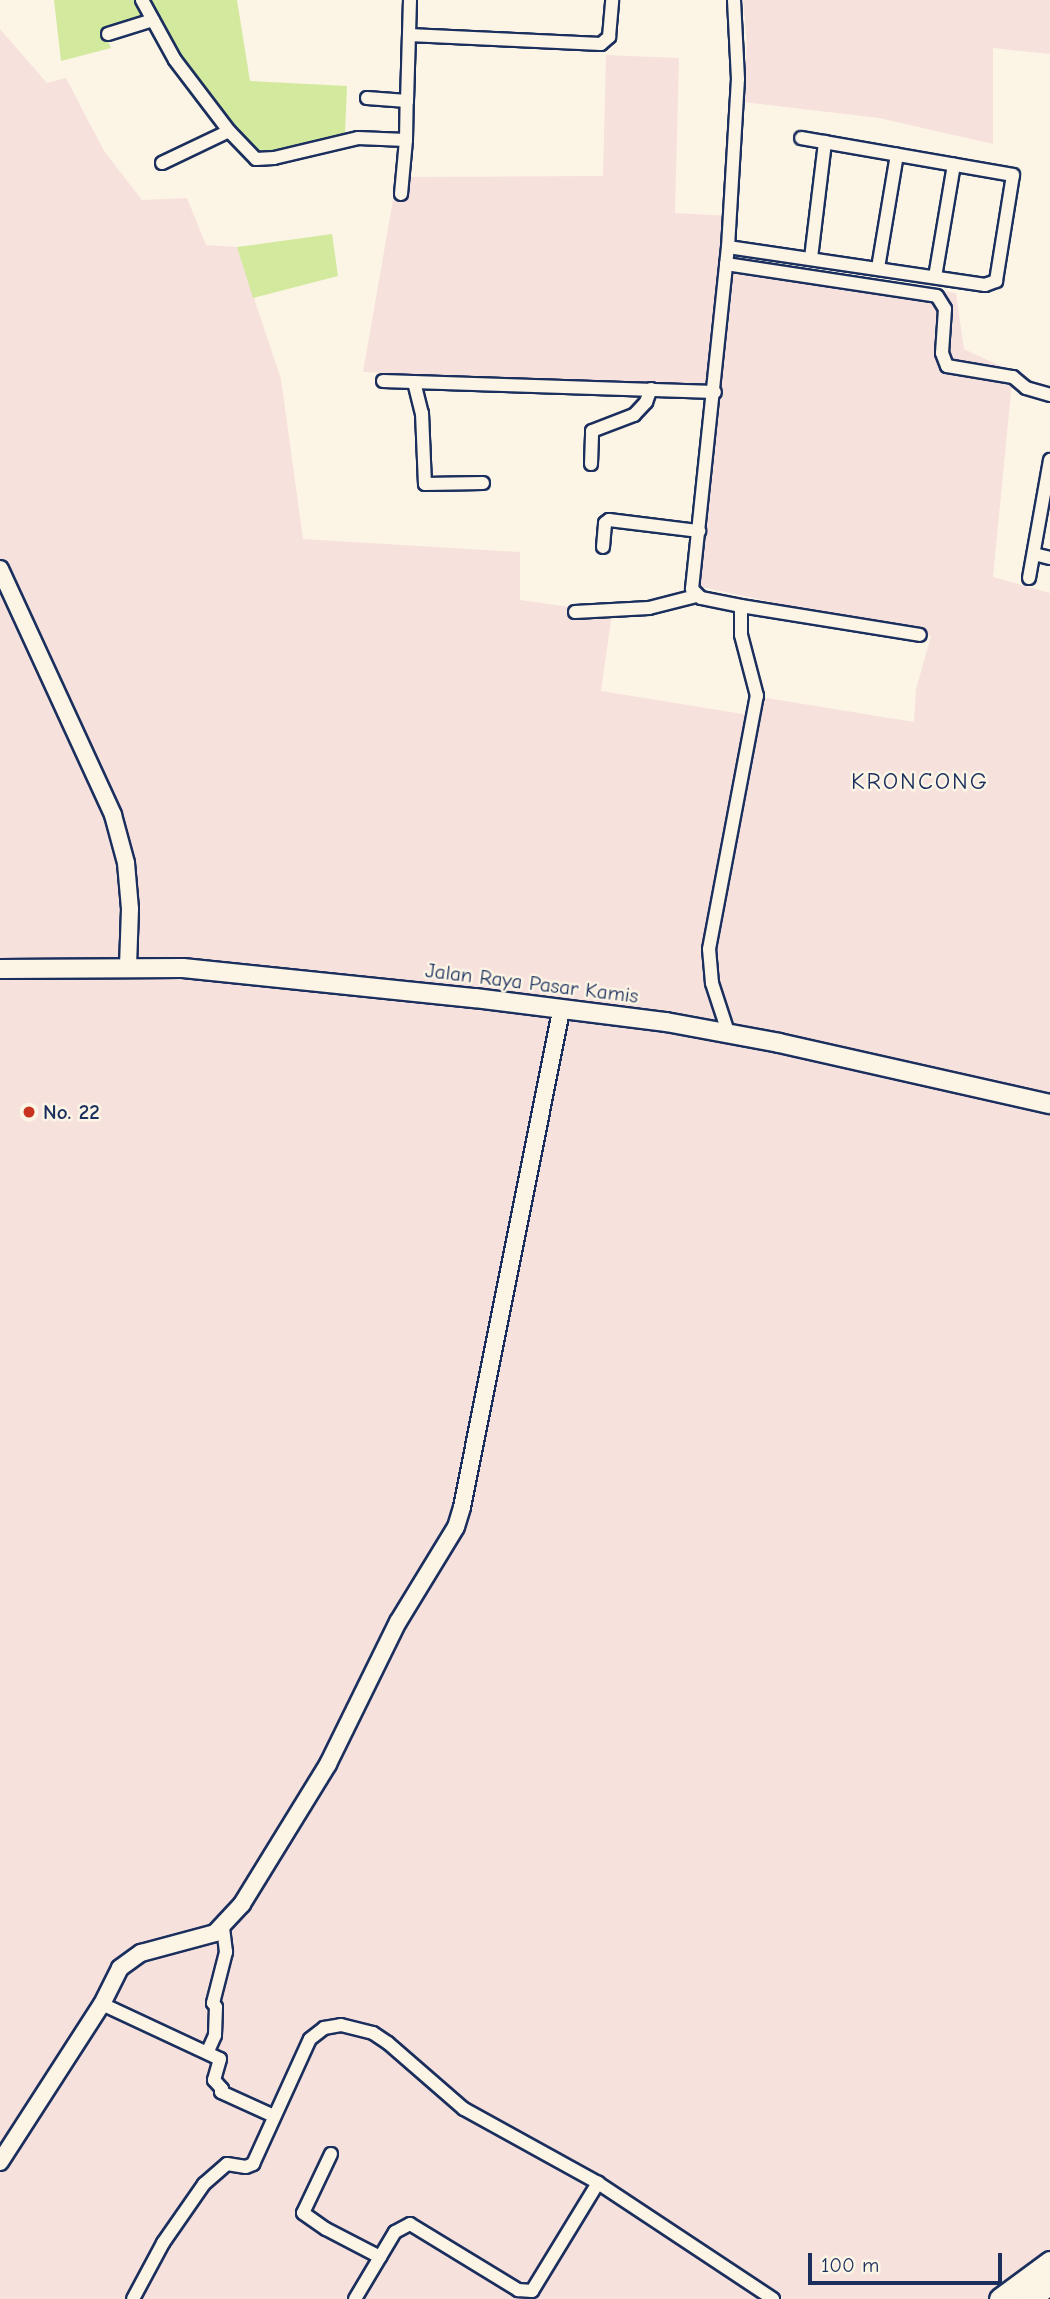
<!DOCTYPE html>
<html>
<head>
<meta charset="utf-8">
<style>
  body { margin:0 }
  #map { position:relative; width:1050px; height:2299px; overflow:hidden; background:#fcf5e5; font-family:"Comic Neue",sans-serif }
  div>[style] { position:absolute }
  .built>* { inset:0; background:#f7e1dd }
  .green>* { inset:0; background:#d2e99e }
  .roads { filter:drop-shadow(2px 0 #1b2f5e) drop-shadow(-2px 0 #1b2f5e) drop-shadow(0 2px #1b2f5e) drop-shadow(0 -2px #1b2f5e) }
  .minor>* { height:12px; margin:-6px; padding:0 6px; transform-origin:6px; border-radius:6px; background:#fcf5e5 }
  .tertiary>* { height:16px; margin:-8px; padding:0 8px; transform-origin:8px; border-radius:8px; background:#fcf5e5 }
  .secondary>* { height:18px; margin:-9px; padding:0 9px; transform-origin:9px; border-radius:9px; background:#fcf5e5 }
  .trunk>* { height:21px; margin:-10.5px; padding:0 10.5px; transform-origin:10.5px; border-radius:10.5px; background:#fcf5e5 }
  .dots>* { width:19px; height:19px; translate:-50% -50%; box-sizing:border-box; border:4px solid #fcf5e5; border-radius:50% }
  span { translate:-50% -50%; white-space:nowrap; text-align:center; line-height:1.15; -webkit-text-stroke:5px #fcf5e5; paint-order:stroke }
  .street-label { font-size:21px; color:#1b2f5e }
  .poi-label { font-size:21px; color:#1b2f5e; font-weight:700 }
  .left { translate:0 -50%; text-align:left }
  .quarter-label { font-size:24px; color:#1b2f5e; letter-spacing:2px }
  .scale { position:absolute; left:808px; top:2253px; width:194px; height:32px; box-sizing:border-box; border:4px solid #1b2f5e; border-top:0; padding-left:9px; font-size:21px; line-height:24px; white-space:nowrap; color:#1b2f5e; -webkit-text-stroke:5px #fcf5e5; paint-order:stroke }
</style>
</head>
<body>
<div id="map">
  <div class="built">
    <i style="clip-path:polygon(743px 0,1050px 0,1050px 54px,993px 48px,993px 144px,879px 118px,743px 102px,747px 45px)"></i>
    <i style="clip-path:polygon(0 29px,47px 83px,66px 78px,104px 151px,142px 200px,187px 198px,206px 245px,237px 247px,281px 379px,303px 539px,520px 552px,520px 600px,612px 613px,601px 691px,749px 715px,749px 695px,914px 722px,916px 689px,931px 636px,697px 586px,720px 387px,363px 372px,397px 177px,603px 176px,606px 55px,679px 58px,675px 213px,732px 216px,736px 257px,956px 293px,964px 349px,1013px 372px,993px 577px,1050px 593px,1050px 2299px,0 2299px)"></i>
  </div>
  <div class="green">
    <i style="clip-path:polygon(54px 0,237px 0,250px 81px,347px 86px,345px 133px,256px 163px,238px 130px,199px 94px,144px 20px,104px 31px,111px 48px,61px 61px)"></i>
    <i style="clip-path:polygon(332px 234px,338px 276px,253px 298px,237px 247px)"></i>
  </div>
  <div class="roads">
    <div class="minor">
      <i style="left:142px;top:0;width:68px;rotate:61.2deg"></i>
      <i style="left:175px;top:60px;width:89px;rotate:52.7deg"></i>
      <i style="left:229px;top:131px;width:39px;rotate:46deg"></i>
      <i style="left:256px;top:159px;width:18px;rotate:-3deg"></i>
      <i style="left:274px;top:158px;width:86px;rotate:-13.4deg"></i>
      <i style="left:358px;top:138px;width:48px;rotate:2.4deg"></i>
      <i style="left:406px;top:140px;width:39px;rotate:-89deg"></i>
      <i style="left:108px;top:34px;width:47px;rotate:-17.3deg"></i>
      <i style="left:409px;top:35px;width:192px;rotate:2.7deg"></i>
      <i style="left:601px;top:44px;width:11px;rotate:-41deg"></i>
      <i style="left:609px;top:37px;width:37px;rotate:-85deg"></i>
      <i style="left:367px;top:98px;width:40px;rotate:4.3deg"></i>
      <i style="left:407px;top:101px;width:101px;rotate:-88.3deg"></i>
      <i style="left:162px;top:163px;width:74px;rotate:-25.5deg"></i>
      <i style="left:401px;top:194px;width:54px;rotate:-84.7deg"></i>
      <i style="left:728px;top:247px;width:260px;rotate:8.4deg"></i>
      <i style="left:985px;top:285px;width:12px;rotate:-20deg"></i>
      <i style="left:996px;top:281px;width:107px;rotate:-80.9deg"></i>
      <i style="left:1013px;top:175px;width:215px;rotate:-170.1deg"></i>
      <i style="left:811px;top:258px;width:117px;rotate:-83.1deg"></i>
      <i style="left:726px;top:264px;width:213px;rotate:8.6deg"></i>
      <i style="left:937px;top:296px;width:15px;rotate:58deg"></i>
      <i style="left:945px;top:309px;width:44px;rotate:93.9deg"></i>
      <i style="left:942px;top:353px;width:14px;rotate:69deg"></i>
      <i style="left:947px;top:366px;width:67px;rotate:9.5deg"></i>
      <i style="left:1013px;top:377px;width:17px;rotate:40deg"></i>
      <i style="left:1026px;top:388px;width:25px;rotate:16deg"></i>
      <i style="left:878px;top:268px;width:115px;rotate:-80.5deg"></i>
      <i style="left:935px;top:277px;width:114px;rotate:-80.4deg"></i>
      <i style="left:383px;top:381px;width:332px;rotate:1.9deg"></i>
      <i style="left:414px;top:382px;width:32px;rotate:76deg"></i>
      <i style="left:422px;top:413px;width:71px;rotate:87.6deg"></i>
      <i style="left:425px;top:484px;width:58px;rotate:-1deg"></i>
      <i style="left:591px;top:464px;width:33px;rotate:-88deg"></i>
      <i style="left:592px;top:431px;width:45px;rotate:-20.9deg"></i>
      <i style="left:634px;top:415px;width:18px;rotate:-47deg"></i>
      <i style="left:646px;top:402px;width:14px;rotate:-69deg"></i>
      <i style="left:603px;top:547px;width:24px;rotate:-85deg"></i>
      <i style="left:605px;top:523px;width:5px;rotate:-37deg"></i>
      <i style="left:609px;top:520px;width:91px;rotate:7deg"></i>
      <i style="left:1034px;top:554px;width:16px;rotate:14deg"></i>
      <i style="left:1029px;top:578px;width:120px;rotate:-79.9deg"></i>
      <i style="left:741px;top:606px;width:181px;rotate:9.2deg"></i>
      <i style="left:575px;top:612px;width:74px;rotate:-3.1deg"></i>
      <i style="left:649px;top:608px;width:49px;rotate:-14.3deg"></i>
      <i style="left:728px;top:1032px;width:52px;rotate:-108.1deg"></i>
      <i style="left:712px;top:983px;width:34px;rotate:-95deg"></i>
      <i style="left:709px;top:949px;width:258px;rotate:-79.3deg"></i>
      <i style="left:757px;top:696px;width:63px;rotate:-104.7deg"></i>
      <i style="left:741px;top:635px;width:29px;rotate:-90deg"></i>
      <i style="left:741px;top:606px;width:41px;rotate:-168.7deg"></i>
      <i style="left:701px;top:598px;width:13px;rotate:-135deg"></i>
      <i style="left:692px;top:589px;width:344px;rotate:-84deg"></i>
      <i style="left:728px;top:247px;width:168px;rotate:-86.6deg"></i>
      <i style="left:738px;top:79px;width:79px;rotate:-92.9deg"></i>
      <i style="left:102px;top:2004px;width:130px;rotate:25deg"></i>
      <i style="left:220px;top:2059px;width:22px;rotate:106deg"></i>
      <i style="left:214px;top:2080px;width:12px;rotate:48deg"></i>
      <i style="left:222px;top:2089px;width:3px;rotate:108deg"></i>
      <i style="left:221px;top:2092px;width:58px;rotate:24.4deg"></i>
      <i style="left:208px;top:2051px;width:17px;rotate:-66deg"></i>
      <i style="left:215px;top:2035px;width:28px;rotate:-88deg"></i>
      <i style="left:216px;top:2007px;width:5px;rotate:-127deg"></i>
      <i style="left:213px;top:2003px;width:53px;rotate:-75.7deg"></i>
      <i style="left:226px;top:1952px;width:26px;rotate:-97deg"></i>
      <i style="left:331px;top:2154px;width:65px;rotate:115.4deg"></i>
      <i style="left:303px;top:2213px;width:28px;rotate:35deg"></i>
      <i style="left:326px;top:2229px;width:61px;rotate:27.4deg"></i>
      <i style="left:133px;top:2299px;width:64px;rotate:-61.8deg"></i>
      <i style="left:163px;top:2243px;width:72px;rotate:-55.2deg"></i>
      <i style="left:204px;top:2184px;width:30px;rotate:-41deg"></i>
      <i style="left:227px;top:2164px;width:19px;rotate:9deg"></i>
      <i style="left:246px;top:2167px;width:8px;rotate:-23deg"></i>
      <i style="left:253px;top:2164px;width:137px;rotate:-65.5deg"></i>
      <i style="left:310px;top:2039px;width:18px;rotate:-38deg"></i>
      <i style="left:324px;top:2028px;width:17px;rotate:-10deg"></i>
      <i style="left:341px;top:2025px;width:33px;rotate:14deg"></i>
      <i style="left:373px;top:2033px;width:18px;rotate:34deg"></i>
      <i style="left:388px;top:2043px;width:101px;rotate:41deg"></i>
      <i style="left:464px;top:2109px;width:153px;rotate:28.9deg"></i>
      <i style="left:598px;top:2183px;width:210px;rotate:33.5deg"></i>
      <i style="left:355px;top:2299px;width:78px;rotate:-59.2deg"></i>
      <i style="left:395px;top:2232px;width:17px;rotate:-28deg"></i>
      <i style="left:410px;top:2224px;width:127px;rotate:31.4deg"></i>
      <i style="left:518px;top:2290px;width:14px;rotate:4deg"></i>
      <i style="left:532px;top:2291px;width:127px;rotate:-58.6deg"></i>
    </div>
    <div class="tertiary">
      <i style="left:0;top:569px;width:271px;rotate:65.3deg"></i>
      <i style="left:113px;top:815px;width:50px;rotate:74.8deg"></i>
      <i style="left:126px;top:863px;width:46px;rotate:85deg"></i>
      <i style="left:130px;top:909px;width:57px;rotate:92deg"></i>
      <i style="left:0;top:2162px;width:188px;rotate:-57.2deg"></i>
      <i style="left:102px;top:2004px;width:40px;rotate:-63.4deg"></i>
      <i style="left:120px;top:1968px;width:26px;rotate:-36deg"></i>
      <i style="left:141px;top:1953px;width:77px;rotate:-15.1deg"></i>
      <i style="left:215px;top:1933px;width:40px;rotate:-47deg"></i>
      <i style="left:242px;top:1904px;width:164px;rotate:-58.4deg"></i>
      <i style="left:328px;top:1764px;width:158px;rotate:-63.8deg"></i>
      <i style="left:398px;top:1622px;width:111px;rotate:-58.6deg"></i>
      <i style="left:456px;top:1527px;width:21px;rotate:-73deg"></i>
      <i style="left:462px;top:1507px;width:506px;rotate:-78.71deg"></i>
    </div>
    <div class="secondary">
      <i style="left:0;top:969px;width:183px;rotate:-0.3deg"></i>
      <i style="left:183px;top:968px;width:294px;rotate:5.9deg"></i>
      <i style="left:475px;top:998px;width:193px;rotate:7.2deg"></i>
      <i style="left:666px;top:1022px;width:115px;rotate:10.5deg"></i>
      <i style="left:779px;top:1043px;width:278px;rotate:12.7deg"></i>
    </div>
    <div class="trunk">
      <i style="left:1000px;top:2299px;width:62px;rotate:-36.5deg"></i>
      <i style="left:1029px;top:2299px;width:26px;rotate:-37deg"></i>
    </div>
  </div>
  <div class="dots">
    <i style="left:29px;top:1112px;background:#c8321e"></i>
  </div>
  <div class="street-label">
    <span style="left:532px;top:983px;rotate:7deg">Jalan Raya Pasar Kamis</span>
  </div>
  <div class="poi-label">
    <span class="left" style="left:43px;top:1112px">No. 22</span>
  </div>
  <div class="quarter-label">
    <span style="left:920px;top:782px">KRONCONG</span>
  </div>
  <div class="scale">100 m</div>
</div>
</body>
</html>
